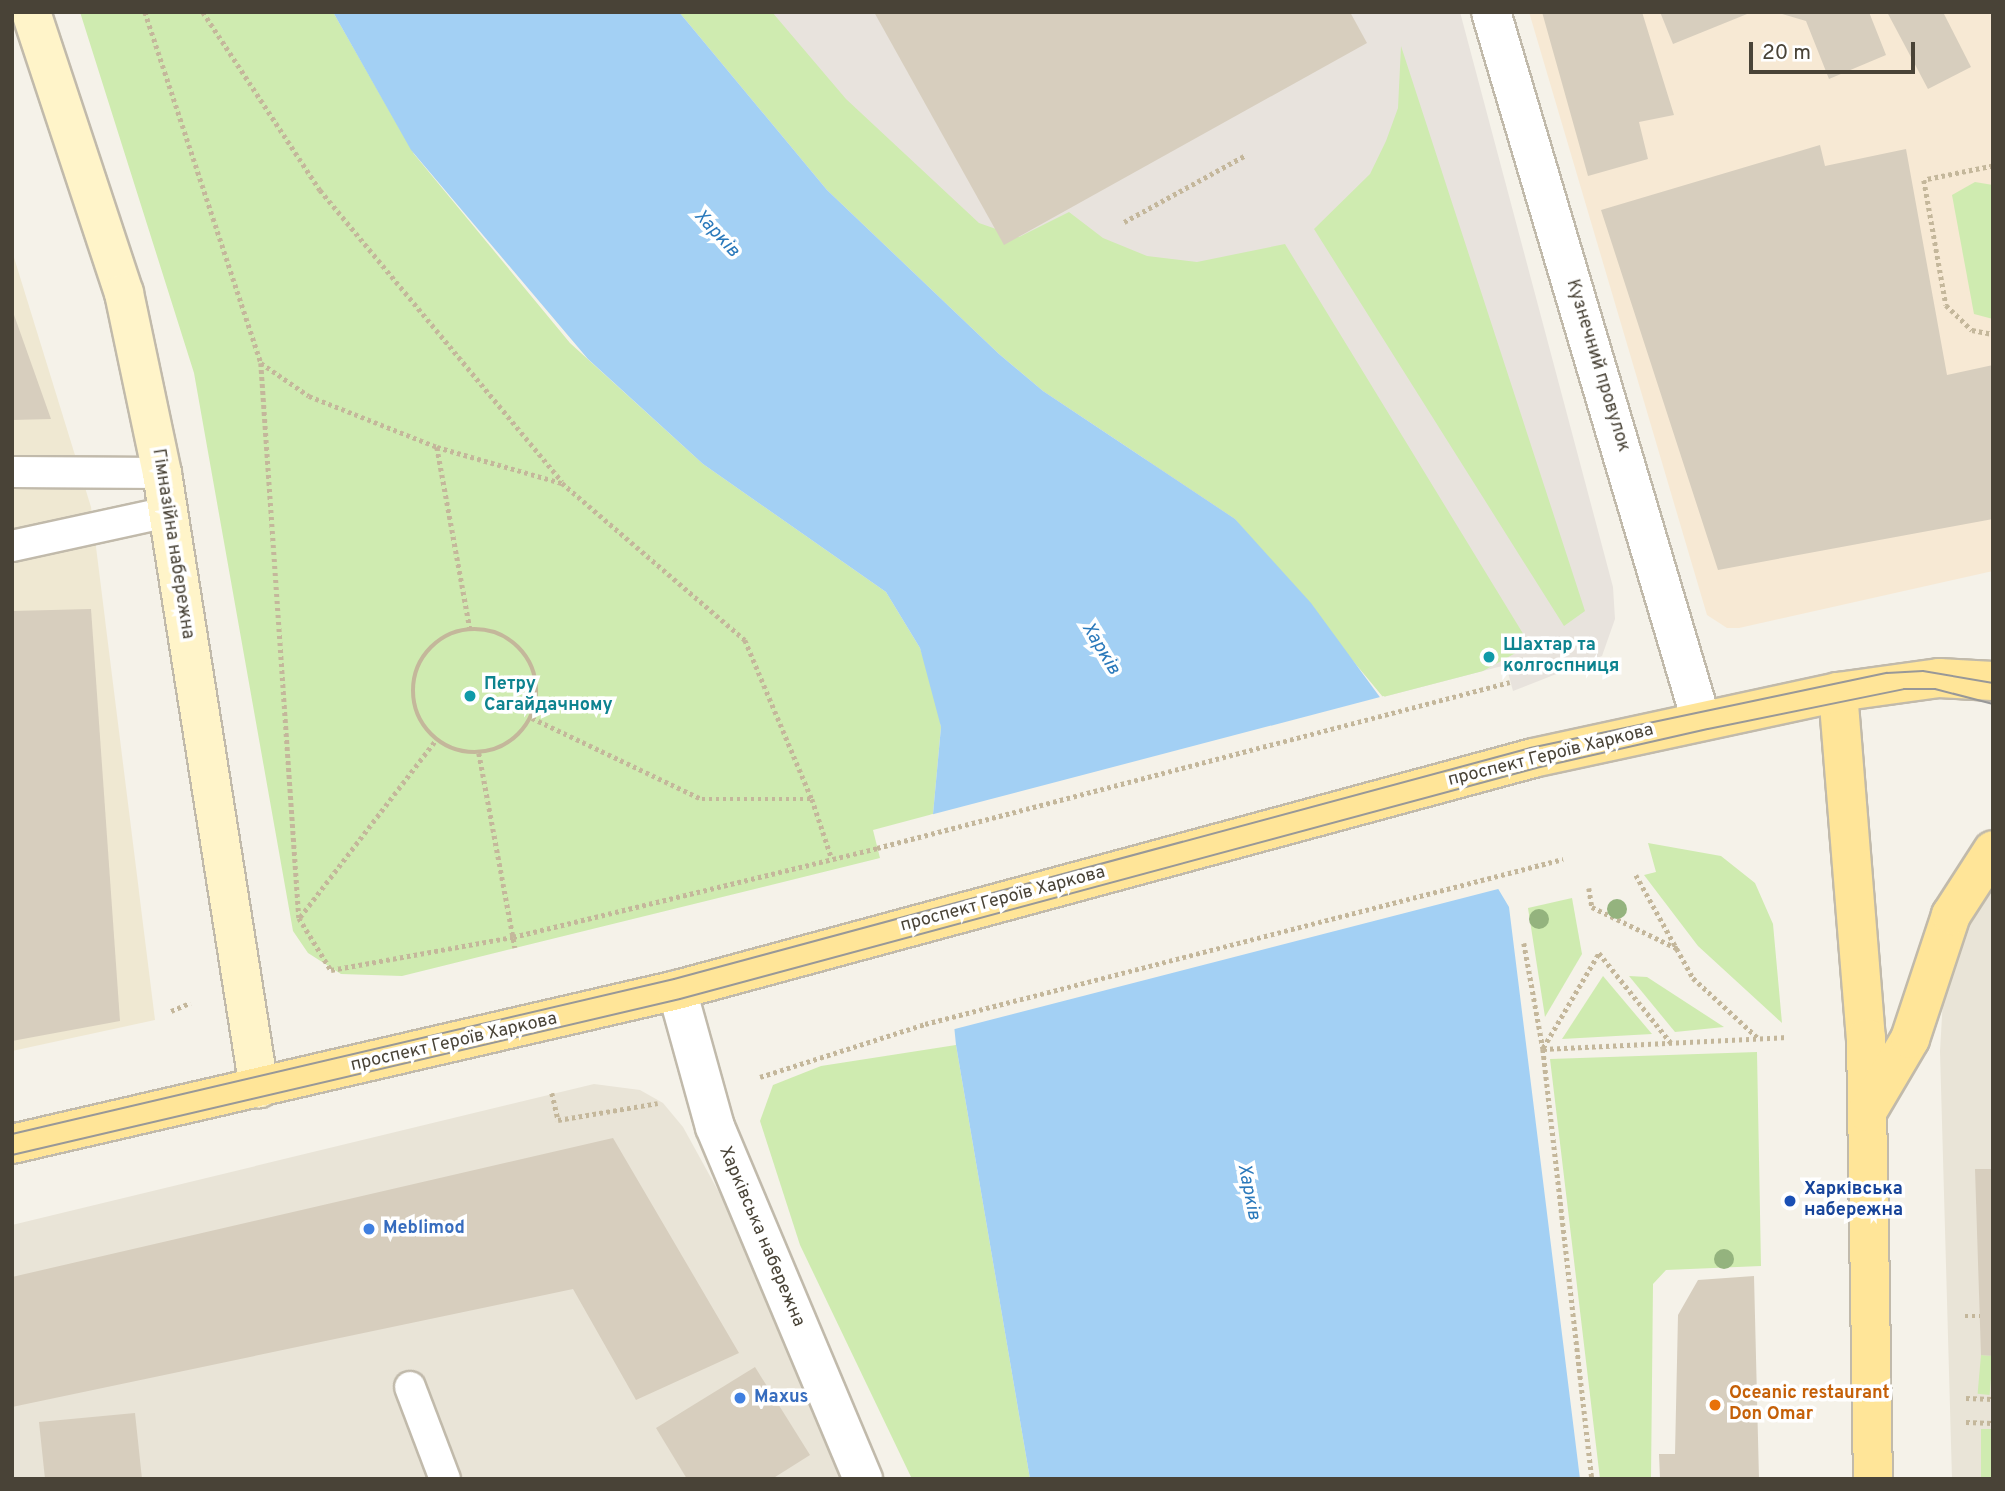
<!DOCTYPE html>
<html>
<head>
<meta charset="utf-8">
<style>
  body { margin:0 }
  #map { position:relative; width:2005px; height:1491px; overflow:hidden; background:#f5f2e9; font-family:Overpass,sans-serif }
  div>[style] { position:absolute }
  .residential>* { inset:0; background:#e9e4d7 }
  .commercial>* { inset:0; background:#f7e9d4 }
  .industrial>* { inset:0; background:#e8e3dd }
  .education>* { inset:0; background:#efe8d2 }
  .green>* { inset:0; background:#cfebb0; transform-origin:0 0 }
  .water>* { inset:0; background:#a3d0f4 }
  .pier>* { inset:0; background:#f5f2e9 }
  .building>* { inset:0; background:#d7cebe }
  .path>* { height:4.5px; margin-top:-2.25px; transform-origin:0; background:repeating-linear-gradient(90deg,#c4b79b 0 3.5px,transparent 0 7px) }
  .path>.ring { margin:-2.25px; padding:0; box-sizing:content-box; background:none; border:4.5px solid #c4b79b; border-radius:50% }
  .roads { filter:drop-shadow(2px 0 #c1baab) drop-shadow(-2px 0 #c1baab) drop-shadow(0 2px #c1baab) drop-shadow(0 -2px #c1baab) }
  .lane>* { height:30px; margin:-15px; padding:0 15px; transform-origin:15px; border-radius:15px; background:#fff }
  .street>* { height:38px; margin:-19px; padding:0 19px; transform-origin:19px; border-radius:19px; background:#fff }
  .secondary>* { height:38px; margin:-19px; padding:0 19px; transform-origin:19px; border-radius:19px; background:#fff4c9 }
  .primary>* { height:38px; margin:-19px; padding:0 19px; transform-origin:19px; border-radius:19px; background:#ffe598 }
  .tram>* { height:2px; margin:-1px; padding:0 1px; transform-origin:1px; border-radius:1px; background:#989898 }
  .trees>* { width:20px; height:20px; margin:-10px; border-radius:50%; background:#94b37e }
  .dots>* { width:19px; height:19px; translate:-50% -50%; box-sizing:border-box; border:4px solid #fff; border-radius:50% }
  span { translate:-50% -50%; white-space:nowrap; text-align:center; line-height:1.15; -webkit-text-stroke:7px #fff; paint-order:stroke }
  .street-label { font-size:18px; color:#494337 }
  .culture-label { font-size:18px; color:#0d838f; font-weight:700 }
  .left { translate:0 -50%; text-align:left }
  .transit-label { font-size:18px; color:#164399; font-weight:700 }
  .shop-label { font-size:18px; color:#366cbe; font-weight:700 }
  .food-label { font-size:18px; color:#c56008; font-weight:700 }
  .water-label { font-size:19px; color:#2a79bb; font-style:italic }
  .frame { position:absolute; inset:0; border:14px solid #494337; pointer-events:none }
  .scale { position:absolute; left:1749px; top:42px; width:166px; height:32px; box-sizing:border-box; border:4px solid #494337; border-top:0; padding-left:9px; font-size:21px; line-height:24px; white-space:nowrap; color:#494337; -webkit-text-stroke:5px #fff; paint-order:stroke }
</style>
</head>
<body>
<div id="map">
  <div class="residential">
    <i style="clip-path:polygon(1993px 876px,1993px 1479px,1952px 1479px,1940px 1051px,1945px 965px)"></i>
    <i style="clip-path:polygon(594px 1084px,640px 1090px,663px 1103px,683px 1127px,732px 1216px,843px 1479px,12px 1479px,12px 1225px)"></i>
  </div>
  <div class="commercial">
    <i style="clip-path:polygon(1529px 12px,1993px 12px,1993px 571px,1739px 628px,1727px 628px,1707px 615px)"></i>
  </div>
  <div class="industrial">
    <i style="clip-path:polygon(679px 12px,1460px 12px,1613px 587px,1615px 619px,1602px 656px,1513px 691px,1506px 665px,1383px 697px,1311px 603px,1141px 455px,1043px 391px)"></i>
  </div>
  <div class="education">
    <i style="clip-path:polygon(12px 251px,91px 507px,155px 1020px,12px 1051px)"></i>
  </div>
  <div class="green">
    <i style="clip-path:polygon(80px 12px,333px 12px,414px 154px,570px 343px,703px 464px,886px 592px,920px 648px,935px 691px,941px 727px,933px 814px,873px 830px,880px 858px,402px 976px,341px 974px,308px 953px,293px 931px,194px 373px)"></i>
    <i style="clip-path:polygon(679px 12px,772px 12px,846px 99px,979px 223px,1019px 237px,1069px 212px,1103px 238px,1147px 256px,1197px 262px,1285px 244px,1530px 645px,1483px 671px,1383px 697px,1235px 519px,1043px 391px,999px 354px,827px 190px)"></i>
    <i style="clip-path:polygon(1401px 46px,1585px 611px,1564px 626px,1314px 229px,1370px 174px,1386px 141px,1398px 108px)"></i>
    <i style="clip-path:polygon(1975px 182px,1993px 185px,1993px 319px,1974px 314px,1952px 195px)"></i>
    <i style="clip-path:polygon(1648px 843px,1721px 856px,1755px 883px,1773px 924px,1782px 1023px,1698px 946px,1644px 875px,1656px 872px)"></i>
    <i style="clip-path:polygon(1572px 898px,1582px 954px,1545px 1017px,1528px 908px)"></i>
    <i style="clip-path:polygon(1603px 976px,1652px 1034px,1562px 1039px)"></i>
    <i style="clip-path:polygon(1629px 976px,1647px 977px,1724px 1027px,1675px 1032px)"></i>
    <i style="clip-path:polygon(956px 1045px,1030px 1479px,912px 1479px,800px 1245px,760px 1121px,773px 1085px,821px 1066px)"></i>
    <i style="clip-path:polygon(1757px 1052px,1761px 1266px,1666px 1270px,1653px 1284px,1651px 1479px,1600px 1479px,1550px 1059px)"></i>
    <i style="left:1981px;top:1355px;width:12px;height:39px;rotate:5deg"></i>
    <i style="left:1981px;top:1429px;width:12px;height:50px"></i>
  </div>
  <div class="water">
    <i style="clip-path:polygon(333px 12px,679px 12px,827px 190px,999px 354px,1043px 391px,1235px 519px,1311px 603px,1401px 726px,1509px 907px,1580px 1479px,1030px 1479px,956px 1045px,933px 814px,941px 727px,920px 648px,886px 592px,703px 464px,588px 359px,411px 150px)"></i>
  </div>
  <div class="pier">
    <i style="clip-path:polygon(1384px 696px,1502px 888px,951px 1030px,930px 815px)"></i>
  </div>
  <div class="building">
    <i style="clip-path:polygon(874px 12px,1350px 12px,1367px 43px,1004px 245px)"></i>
    <i style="clip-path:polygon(1542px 12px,1642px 12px,1674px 115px,1639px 122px,1648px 159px,1588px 176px)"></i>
    <i style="clip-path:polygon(1660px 12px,1752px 12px,1673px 44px)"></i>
    <i style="clip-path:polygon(1775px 12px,1869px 12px,1886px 55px,1829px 79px,1806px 21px)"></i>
    <i style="clip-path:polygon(1887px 12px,1943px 12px,1971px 67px,1928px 89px)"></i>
    <i style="clip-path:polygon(1820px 145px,1825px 166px,1906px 149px,1947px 375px,1993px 365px,1993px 519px,1718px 570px,1601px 210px)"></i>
    <i style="clip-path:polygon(12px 312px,13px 312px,51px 419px,12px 420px)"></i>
    <i style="clip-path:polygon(91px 609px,120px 1021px,12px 1041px,12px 611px)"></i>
    <i style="clip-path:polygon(613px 1138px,739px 1353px,636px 1400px,573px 1289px,12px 1407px,12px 1277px)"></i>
    <i style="clip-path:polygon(1975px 1169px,1993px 1169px,1993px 1356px,1981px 1355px)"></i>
    <i style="clip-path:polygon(1754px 1276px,1759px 1479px,1660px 1479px,1659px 1454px,1675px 1454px,1678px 1315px,1698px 1280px)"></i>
    <i style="clip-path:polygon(755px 1367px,810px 1455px,772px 1479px,687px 1479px,656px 1428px)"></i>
    <i style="clip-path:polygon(135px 1413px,142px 1479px,45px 1479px,39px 1422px)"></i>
  </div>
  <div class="path">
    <i style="left:145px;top:12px;width:370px;rotate:71.7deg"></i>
    <i style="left:261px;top:363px;width:58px;rotate:34.5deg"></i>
    <i style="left:309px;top:396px;width:138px;rotate:21.7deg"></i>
    <i style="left:437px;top:447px;width:130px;rotate:16.1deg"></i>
    <i style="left:562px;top:483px;width:241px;rotate:40.6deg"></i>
    <i style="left:745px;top:640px;width:173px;rotate:67.2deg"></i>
    <i style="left:203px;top:12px;width:213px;rotate:56.7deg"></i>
    <i style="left:320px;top:190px;width:379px;rotate:50.3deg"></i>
    <i style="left:1993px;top:166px;width:70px;rotate:168.5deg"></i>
    <i style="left:1924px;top:180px;width:127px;rotate:80deg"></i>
    <i style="left:1946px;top:305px;width:36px;rotate:44deg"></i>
    <i style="left:1972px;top:330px;width:21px;rotate:11deg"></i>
    <i style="left:1124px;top:222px;width:139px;rotate:-28.8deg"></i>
    <i style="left:261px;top:363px;width:556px;rotate:86.08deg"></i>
    <i style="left:299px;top:918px;width:61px;rotate:58.4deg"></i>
    <i style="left:331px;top:970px;width:185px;rotate:-10.3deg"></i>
    <i style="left:513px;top:937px;width:375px;rotate:-13.7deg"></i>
    <i style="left:877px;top:848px;width:654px;rotate:-14.69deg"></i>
    <i style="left:437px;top:447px;width:185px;rotate:79.7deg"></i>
    <i class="ring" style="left:413px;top:629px;width:119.5px;height:119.5px"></i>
    <i style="left:532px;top:718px;width:188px;rotate:25.5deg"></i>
    <i style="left:702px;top:799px;width:110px"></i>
    <i style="left:812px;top:799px;width:60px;rotate:71.6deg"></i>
    <i style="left:479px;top:753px;width:198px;rotate:79.5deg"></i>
    <i style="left:1636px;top:875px;width:118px;rotate:61deg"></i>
    <i style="left:1693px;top:978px;width:88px;rotate:42.7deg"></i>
    <i style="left:1589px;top:888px;width:19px;rotate:81deg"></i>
    <i style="left:1592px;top:907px;width:96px;rotate:26deg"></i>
    <i style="left:300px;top:917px;width:223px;rotate:-52.5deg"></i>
    <i style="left:1524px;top:943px;width:108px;rotate:79.8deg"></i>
    <i style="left:1543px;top:1049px;width:433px;rotate:83.5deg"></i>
    <i style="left:171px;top:1011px;width:21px;rotate:-23deg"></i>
    <i style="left:1543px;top:1048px;width:110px;rotate:-59.5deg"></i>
    <i style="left:1599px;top:953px;width:115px;rotate:51.3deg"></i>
    <i style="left:1543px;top:1049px;width:245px;rotate:-2.8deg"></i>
    <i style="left:760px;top:1077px;width:173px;rotate:-17.8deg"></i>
    <i style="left:925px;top:1024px;width:659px;rotate:-14.5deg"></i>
    <i style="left:552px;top:1093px;width:28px;rotate:77deg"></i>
    <i style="left:558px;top:1120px;width:101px;rotate:-9.6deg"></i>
    <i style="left:1965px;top:1316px;width:15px"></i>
    <i style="left:1966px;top:1398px;width:27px;rotate:2deg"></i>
    <i style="left:1966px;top:1422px;width:27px;rotate:2deg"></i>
  </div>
  <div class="roads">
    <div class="lane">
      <i style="left:12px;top:472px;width:150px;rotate:0.4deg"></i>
      <i style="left:12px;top:546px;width:160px;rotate:-12.3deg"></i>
      <i style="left:410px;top:1387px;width:98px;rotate:69.2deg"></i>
    </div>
    <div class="street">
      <i style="left:1491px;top:12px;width:738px;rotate:73.48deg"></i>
      <i style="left:677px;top:990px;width:142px;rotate:74.5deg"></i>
      <i style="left:715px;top:1127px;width:382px;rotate:67.2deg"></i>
    </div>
    <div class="secondary">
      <i style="left:31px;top:12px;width:296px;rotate:71.7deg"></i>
      <i style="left:124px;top:293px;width:184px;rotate:78.1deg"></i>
      <i style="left:162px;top:473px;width:623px;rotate:81.04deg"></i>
    </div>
    <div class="primary">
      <i style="left:1838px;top:692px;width:347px;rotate:85.4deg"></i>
      <i style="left:1866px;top:1038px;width:441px;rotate:89.1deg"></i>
      <i style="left:1867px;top:1112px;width:85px;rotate:-59.5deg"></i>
      <i style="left:1910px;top:1039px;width:131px;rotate:-71.7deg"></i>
      <i style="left:1951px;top:915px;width:77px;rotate:-57.1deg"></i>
      <i style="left:12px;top:1144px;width:683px;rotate:-13.04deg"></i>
      <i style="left:677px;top:990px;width:887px;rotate:-15.16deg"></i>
      <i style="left:1533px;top:758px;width:312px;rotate:-12.2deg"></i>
      <i style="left:1838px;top:692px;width:102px;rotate:-7.9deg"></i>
      <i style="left:1939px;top:678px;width:54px;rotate:3.2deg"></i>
    </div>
  </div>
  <div class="tram">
    <i style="left:12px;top:1134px;width:680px;rotate:-13.18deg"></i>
    <i style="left:674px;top:979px;width:887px;rotate:-15.1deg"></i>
    <i style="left:1530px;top:748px;width:365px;rotate:-11.9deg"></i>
    <i style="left:1887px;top:673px;width:36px;rotate:-3deg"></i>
    <i style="left:1923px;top:671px;width:71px;rotate:9.7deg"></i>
    <i style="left:12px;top:1155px;width:686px;rotate:-13.14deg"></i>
    <i style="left:680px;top:999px;width:887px;rotate:-15.1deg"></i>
    <i style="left:1536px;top:768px;width:176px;rotate:-12.8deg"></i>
    <i style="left:1708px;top:729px;width:200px;rotate:-11.5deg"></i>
    <i style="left:1904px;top:689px;width:31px"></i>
    <i style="left:1935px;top:689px;width:60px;rotate:14.5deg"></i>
  </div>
  <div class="trees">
    <i style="left:1617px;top:909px"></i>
    <i style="left:1539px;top:919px"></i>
    <i style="left:1724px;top:1259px"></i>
  </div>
  <div class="dots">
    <i style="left:1489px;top:657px;background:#0f9aa8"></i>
    <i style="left:470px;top:696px;background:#0f9aa8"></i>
    <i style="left:1790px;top:1201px;background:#1a4fb4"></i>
    <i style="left:369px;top:1229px;background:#3f7fe0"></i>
    <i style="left:740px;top:1398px;background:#3f7fe0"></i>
    <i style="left:1715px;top:1405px;background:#e8710a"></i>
  </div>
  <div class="street-label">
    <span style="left:1597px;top:366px;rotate:73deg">Кузнечний провулок</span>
    <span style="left:172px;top:544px;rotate:81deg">Гімназійна набережна</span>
    <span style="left:1551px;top:756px;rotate:-14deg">проспект Героїв Харкова</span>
    <span style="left:1003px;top:900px;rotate:-15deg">проспект Героїв Харкова</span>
    <span style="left:454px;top:1043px;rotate:-13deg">проспект Героїв Харкова</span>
    <span style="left:761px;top:1237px;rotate:67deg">Харківська набережна</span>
  </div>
  <div class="culture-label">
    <span class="left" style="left:1503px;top:657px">Шахтар та<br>колгоспниця</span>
    <span class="left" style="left:484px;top:696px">Петру<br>Сагайдачному</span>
  </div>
  <div class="transit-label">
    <span class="left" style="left:1804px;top:1201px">Харківська<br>набережна</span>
  </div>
  <div class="shop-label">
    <span class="left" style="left:383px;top:1229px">Meblimod</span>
    <span class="left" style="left:754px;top:1398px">Maxus</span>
  </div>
  <div class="food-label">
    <span class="left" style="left:1729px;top:1405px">Oceanic restaurant<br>Don Omar</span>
  </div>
  <div class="water-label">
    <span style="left:716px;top:234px;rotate:47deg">Харків</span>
    <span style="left:1100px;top:649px;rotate:59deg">Харків</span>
    <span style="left:1248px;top:1192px;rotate:79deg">Харків</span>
  </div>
  <div class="frame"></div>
  <div class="scale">20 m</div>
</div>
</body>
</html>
